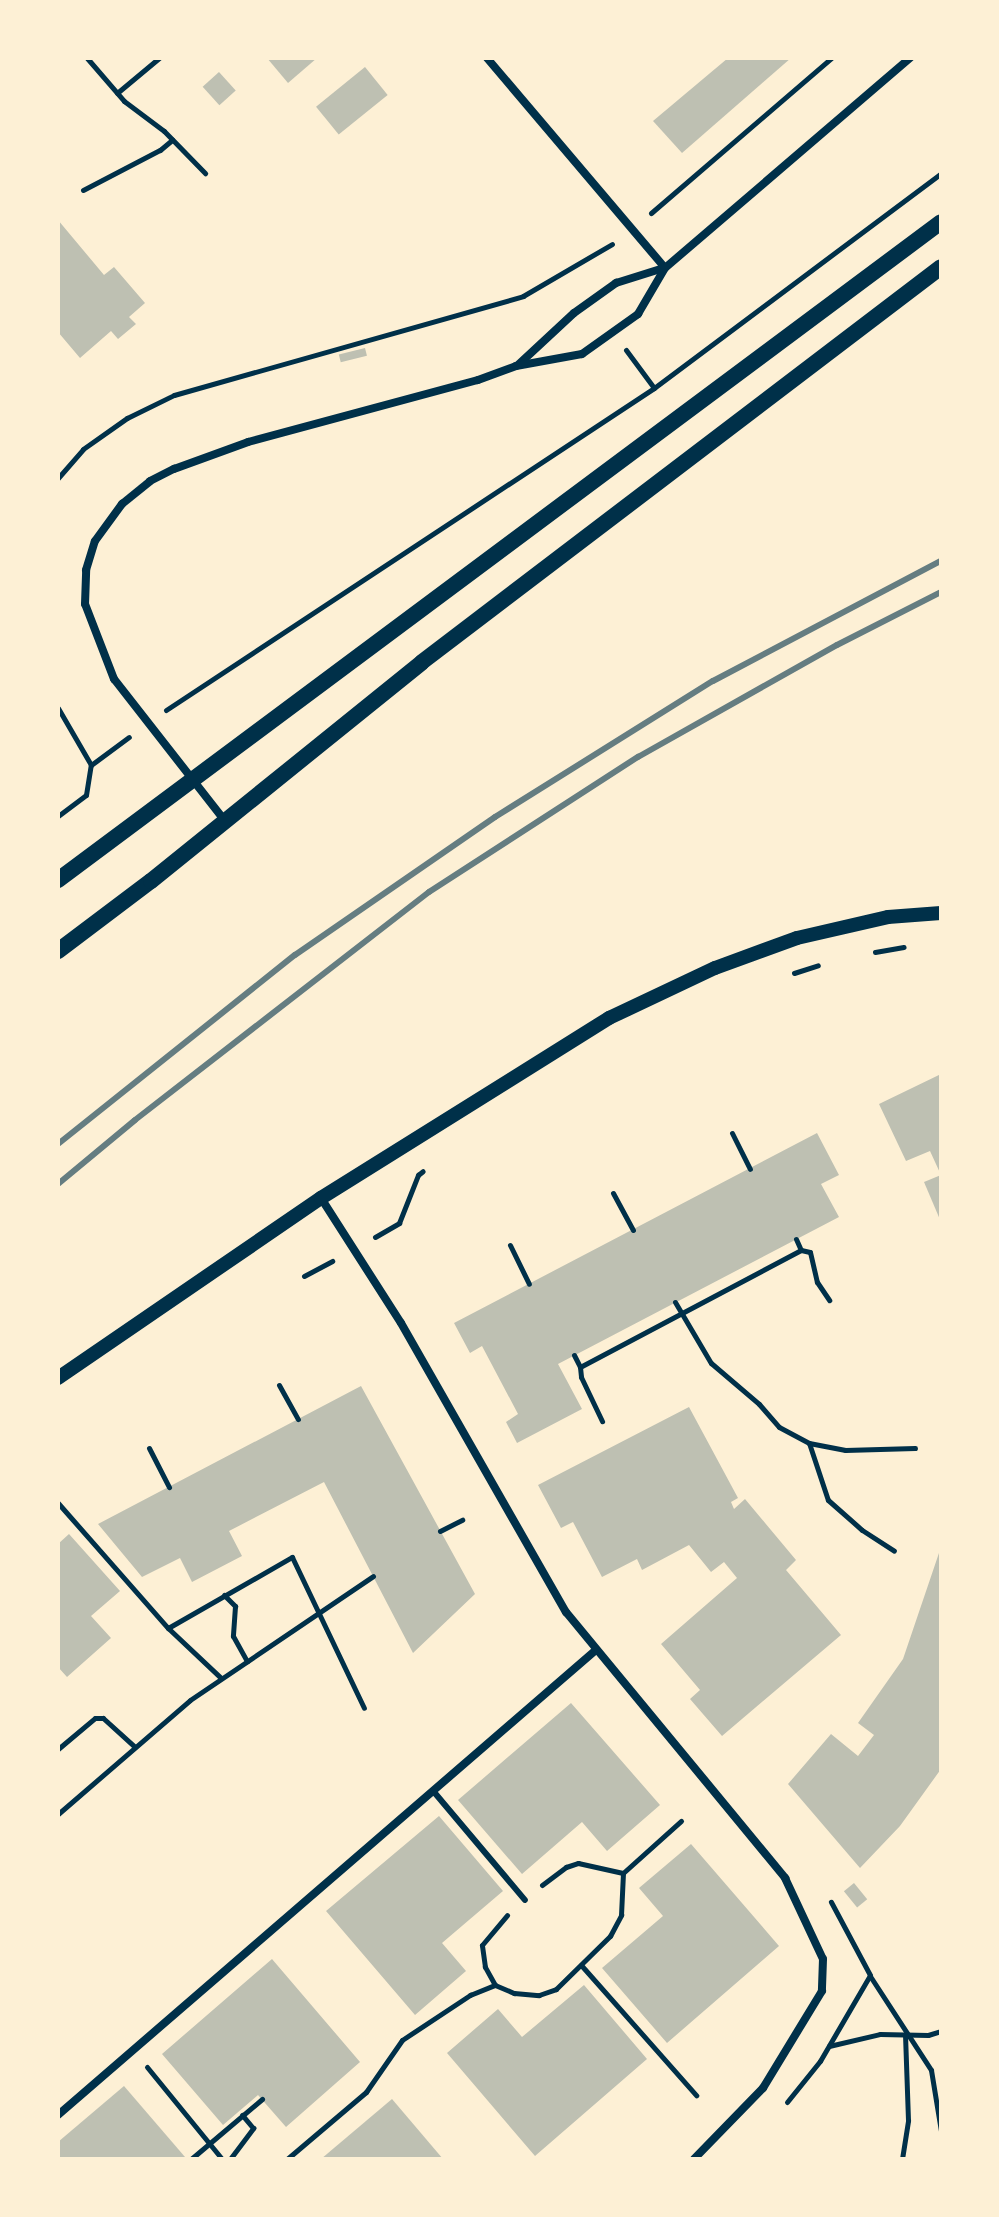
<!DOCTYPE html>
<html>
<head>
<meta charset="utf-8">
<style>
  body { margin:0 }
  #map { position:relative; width:999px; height:2217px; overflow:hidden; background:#fdf0d5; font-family:Spectral,serif }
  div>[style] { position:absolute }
  .building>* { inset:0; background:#bec0b2; transform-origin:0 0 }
  .path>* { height:5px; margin:-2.5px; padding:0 2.5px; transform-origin:2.5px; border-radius:2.5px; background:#003049 }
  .service>* { height:6px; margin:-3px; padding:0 3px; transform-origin:3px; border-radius:3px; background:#003049 }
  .minor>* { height:8px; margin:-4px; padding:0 4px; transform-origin:4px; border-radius:4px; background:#003049 }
  .tertiary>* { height:14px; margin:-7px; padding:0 7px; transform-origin:7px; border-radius:7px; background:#003049 }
  .secondary>* { height:16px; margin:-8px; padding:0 8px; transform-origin:8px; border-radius:8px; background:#003049 }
  .rail>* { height:6px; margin:-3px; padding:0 3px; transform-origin:3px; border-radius:3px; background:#657d81 }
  span { translate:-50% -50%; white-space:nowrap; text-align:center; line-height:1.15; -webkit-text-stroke:6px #fdf0d5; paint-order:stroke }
  .frame { position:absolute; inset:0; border:60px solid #fdf0d5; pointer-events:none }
</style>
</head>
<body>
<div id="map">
  <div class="building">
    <i style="clip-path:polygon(267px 58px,317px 58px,288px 83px)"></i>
    <i style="clip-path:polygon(728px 58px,791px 58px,682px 153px,653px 121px)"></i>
    <i style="left:365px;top:67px;width:36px;height:63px;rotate:51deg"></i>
    <i style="left:219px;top:72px;width:25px;height:22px;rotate:48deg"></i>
    <i style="clip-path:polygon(58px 220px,104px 275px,114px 267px,145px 303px,129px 317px,136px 324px,118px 339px,111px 331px,80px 358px,58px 332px)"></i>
    <i style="left:365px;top:348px;width:8px;height:27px;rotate:76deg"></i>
    <i style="clip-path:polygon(941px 1074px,941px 1175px,930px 1151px,906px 1161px,879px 1104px)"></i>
    <i style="clip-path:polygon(817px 1133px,839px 1175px,821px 1184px,839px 1217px,558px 1364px,582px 1409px,517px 1443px,506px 1422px,518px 1414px,482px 1346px,470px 1353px,454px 1323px)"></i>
    <i style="clip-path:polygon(941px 1175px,941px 1222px,924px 1182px)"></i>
    <i style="clip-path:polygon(361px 1386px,475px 1594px,413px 1653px,324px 1482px,229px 1531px,242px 1556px,192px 1582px,180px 1558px,142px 1577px,98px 1524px)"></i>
    <i style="clip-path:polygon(689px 1407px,738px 1498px,731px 1502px,734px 1509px,745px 1499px,796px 1560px,786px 1570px,841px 1635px,722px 1736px,690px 1699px,700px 1690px,661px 1644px,737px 1578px,724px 1562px,711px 1572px,689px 1545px,642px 1570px,637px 1559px,602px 1577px,573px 1522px,561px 1528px,538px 1485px)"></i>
    <i style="clip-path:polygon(69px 1534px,120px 1591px,91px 1616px,111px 1638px,67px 1677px,58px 1667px,58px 1544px)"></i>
    <i style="clip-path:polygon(940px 1550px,941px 1769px,900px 1826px,860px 1868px,788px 1784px,831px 1734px,858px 1756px,874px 1735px,858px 1723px,903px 1659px)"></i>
    <i style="clip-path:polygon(571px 1703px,660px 1805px,607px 1851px,582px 1822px,522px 1874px,458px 1800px)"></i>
    <i style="clip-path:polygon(439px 1816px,503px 1891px,442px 1943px,466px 1971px,415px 2015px,326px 1911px)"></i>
    <i style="clip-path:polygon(691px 1844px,779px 1946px,667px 2043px,602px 1968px,663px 1916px,639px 1888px)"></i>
    <i style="left:854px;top:1883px;width:21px;height:13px;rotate:51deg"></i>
    <i style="clip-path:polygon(272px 1959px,360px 2062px,286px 2127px,258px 2095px,223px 2125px,162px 2054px)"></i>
    <i style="clip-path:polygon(584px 1985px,647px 2059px,535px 2156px,447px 2053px,498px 2009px,522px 2037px)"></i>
    <i style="clip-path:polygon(124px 2086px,185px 2157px,58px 2159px,58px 2142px)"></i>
    <i style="clip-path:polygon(392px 2099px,443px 2159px,321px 2159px)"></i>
  </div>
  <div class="path">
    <i style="left:87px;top:58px;width:57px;rotate:49.3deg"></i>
    <i style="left:124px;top:101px;width:50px;rotate:36.9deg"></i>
    <i style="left:164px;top:131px;width:59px;rotate:45.7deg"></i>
    <i style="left:117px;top:93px;width:55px;rotate:-39.8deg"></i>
    <i style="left:83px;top:190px;width:87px;rotate:-27.5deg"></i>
    <i style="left:160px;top:150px;width:16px;rotate:-40deg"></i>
    <i style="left:651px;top:213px;width:238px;rotate:-40.7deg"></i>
    <i style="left:626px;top:350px;width:47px;rotate:53.6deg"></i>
    <i style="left:58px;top:478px;width:38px;rotate:-49deg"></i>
    <i style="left:83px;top:449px;width:54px;rotate:-35.2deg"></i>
    <i style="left:127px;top:418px;width:52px;rotate:-26.1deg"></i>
    <i style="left:174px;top:395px;width:363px;rotate:-15.8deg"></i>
    <i style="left:523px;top:296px;width:103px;rotate:-30.3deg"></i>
    <i style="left:58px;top:708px;width:66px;rotate:59.9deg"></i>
    <i style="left:166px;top:710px;width:585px;rotate:-33.42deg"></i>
    <i style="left:654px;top:388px;width:359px;rotate:-36.8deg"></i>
    <i style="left:58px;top:816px;width:35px;rotate:-37deg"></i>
    <i style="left:86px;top:795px;width:30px;rotate:-81deg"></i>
    <i style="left:91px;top:765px;width:47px;rotate:-36.4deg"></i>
    <i style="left:875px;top:952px;width:29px;rotate:-10deg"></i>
    <i style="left:794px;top:973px;width:25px;rotate:-18deg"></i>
    <i style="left:732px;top:1133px;width:40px;rotate:63.4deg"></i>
    <i style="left:613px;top:1193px;width:42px;rotate:61.6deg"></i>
    <i style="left:375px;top:1237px;width:28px;rotate:-30deg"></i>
    <i style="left:399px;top:1223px;width:52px;rotate:-68.4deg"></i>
    <i style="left:418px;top:1175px;width:6px;rotate:-39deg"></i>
    <i style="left:796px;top:1239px;width:12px;rotate:66deg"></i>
    <i style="left:510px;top:1245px;width:43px;rotate:64deg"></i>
    <i style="left:304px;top:1276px;width:32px;rotate:-28deg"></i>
    <i style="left:675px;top:1302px;width:71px;rotate:59.5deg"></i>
    <i style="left:711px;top:1363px;width:63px;rotate:40.5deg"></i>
    <i style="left:759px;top:1404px;width:30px;rotate:49deg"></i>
    <i style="left:779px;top:1427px;width:34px;rotate:28deg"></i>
    <i style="left:809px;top:1443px;width:37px;rotate:11deg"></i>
    <i style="left:845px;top:1450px;width:70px;rotate:-1.6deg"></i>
    <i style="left:574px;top:1355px;width:13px;rotate:63deg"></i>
    <i style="left:580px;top:1367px;width:250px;rotate:-27.9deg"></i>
    <i style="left:801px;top:1250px;width:9px;rotate:13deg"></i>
    <i style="left:810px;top:1252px;width:31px;rotate:77deg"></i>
    <i style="left:817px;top:1282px;width:22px;rotate:56deg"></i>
    <i style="left:580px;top:1367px;width:10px;rotate:84deg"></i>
    <i style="left:581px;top:1377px;width:49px;rotate:64.5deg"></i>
    <i style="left:279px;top:1385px;width:39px;rotate:61deg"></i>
    <i style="left:809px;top:1443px;width:60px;rotate:71.6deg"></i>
    <i style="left:828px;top:1500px;width:45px;rotate:41.4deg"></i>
    <i style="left:862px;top:1530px;width:38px;rotate:33deg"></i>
    <i style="left:149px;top:1448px;width:44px;rotate:62.9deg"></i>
    <i style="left:58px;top:1503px;width:167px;rotate:48.7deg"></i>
    <i style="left:168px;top:1628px;width:143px;rotate:-29.8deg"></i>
    <i style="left:292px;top:1557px;width:167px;rotate:64.5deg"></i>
    <i style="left:440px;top:1531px;width:25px;rotate:-27deg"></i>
    <i style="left:224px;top:1595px;width:16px;rotate:45deg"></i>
    <i style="left:235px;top:1606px;width:30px;rotate:94deg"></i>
    <i style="left:233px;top:1636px;width:29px;rotate:61deg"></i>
    <i style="left:168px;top:1628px;width:73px;rotate:43.3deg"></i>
    <i style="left:58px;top:1749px;width:48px;rotate:-40deg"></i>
    <i style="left:95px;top:1718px;width:8px"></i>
    <i style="left:103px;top:1718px;width:43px;rotate:42.2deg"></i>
    <i style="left:58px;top:1814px;width:174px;rotate:-40.8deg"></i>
    <i style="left:190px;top:1700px;width:221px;rotate:-34.1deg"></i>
    <i style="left:542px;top:1885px;width:30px;rotate:-37deg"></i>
    <i style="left:566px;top:1867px;width:13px;rotate:-18deg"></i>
    <i style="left:578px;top:1863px;width:46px;rotate:12.5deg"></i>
    <i style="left:581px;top:1965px;width:174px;rotate:48.5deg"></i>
    <i style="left:870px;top:1976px;width:112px;rotate:57deg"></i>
    <i style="left:931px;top:2070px;width:62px;rotate:80.7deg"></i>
    <i style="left:495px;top:1985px;width:21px;rotate:-119deg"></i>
    <i style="left:485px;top:1967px;width:22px;rotate:-98deg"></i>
    <i style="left:482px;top:1945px;width:39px;rotate:-50deg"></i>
    <i style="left:829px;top:2046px;width:52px;rotate:-13.2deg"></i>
    <i style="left:880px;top:2034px;width:48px;rotate:1.2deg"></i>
    <i style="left:928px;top:2035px;width:14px;rotate:-17deg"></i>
    <i style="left:147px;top:2067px;width:119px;rotate:50.8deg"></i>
    <i style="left:787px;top:2102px;width:53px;rotate:-51.2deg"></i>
    <i style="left:820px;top:2061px;width:99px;rotate:-59.8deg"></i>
    <i style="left:870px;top:1975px;width:83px;rotate:-118.1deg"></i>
    <i style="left:191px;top:2159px;width:93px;rotate:-40.2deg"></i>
    <i style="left:230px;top:2159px;width:39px;rotate:-53deg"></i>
    <i style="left:253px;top:2128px;width:17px;rotate:-130deg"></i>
    <i style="left:287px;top:2159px;width:104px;rotate:-40.3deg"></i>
    <i style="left:366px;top:2092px;width:63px;rotate:-55.3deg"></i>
    <i style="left:402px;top:2040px;width:82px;rotate:-33.5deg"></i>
    <i style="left:470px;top:1995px;width:27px;rotate:-22deg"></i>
    <i style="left:495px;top:1985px;width:21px;rotate:23deg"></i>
    <i style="left:514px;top:1993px;width:25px;rotate:5deg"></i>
    <i style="left:539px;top:1995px;width:18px;rotate:-19deg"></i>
    <i style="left:556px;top:1989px;width:76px;rotate:-44.5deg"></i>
    <i style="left:610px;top:1936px;width:24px;rotate:-62deg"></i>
    <i style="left:621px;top:1915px;width:42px;rotate:-87.3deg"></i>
    <i style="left:623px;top:1873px;width:78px;rotate:-41.9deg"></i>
    <i style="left:902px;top:2159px;width:39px;rotate:-81deg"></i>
    <i style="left:908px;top:2120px;width:85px;rotate:-92deg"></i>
  </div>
  <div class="service">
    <i style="left:434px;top:1792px;width:141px;rotate:49.9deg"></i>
  </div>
  <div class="minor">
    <i style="left:487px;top:58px;width:275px;rotate:49.7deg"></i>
    <i style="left:518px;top:365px;width:76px;rotate:-42.9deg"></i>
    <i style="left:574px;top:313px;width:52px;rotate:-35.5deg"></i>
    <i style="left:616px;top:283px;width:50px;rotate:-17.4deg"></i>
    <i style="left:225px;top:821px;width:180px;rotate:-128deg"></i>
    <i style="left:114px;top:679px;width:80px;rotate:-111.1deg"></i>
    <i style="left:85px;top:604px;width:34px;rotate:-88deg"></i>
    <i style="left:86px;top:570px;width:30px;rotate:-73deg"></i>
    <i style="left:95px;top:541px;width:46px;rotate:-53.9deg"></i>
    <i style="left:122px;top:504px;width:36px;rotate:-39deg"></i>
    <i style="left:150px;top:481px;width:27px;rotate:-27deg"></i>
    <i style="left:174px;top:469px;width:79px;rotate:-20deg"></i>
    <i style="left:248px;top:442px;width:238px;rotate:-15.1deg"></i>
    <i style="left:478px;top:380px;width:40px;rotate:-20.2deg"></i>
    <i style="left:516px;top:366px;width:67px;rotate:-10.3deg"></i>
    <i style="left:582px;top:354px;width:69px;rotate:-35.5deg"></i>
    <i style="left:638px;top:314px;width:53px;rotate:-59.6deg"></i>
    <i style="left:665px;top:268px;width:323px;rotate:-40.6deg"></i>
    <i style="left:321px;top:1198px;width:148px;rotate:57.4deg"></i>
    <i style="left:401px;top:1323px;width:333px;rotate:60.3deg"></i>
    <i style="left:566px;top:1612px;width:345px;rotate:50.5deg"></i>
    <i style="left:785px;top:1878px;width:89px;rotate:64.9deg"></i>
    <i style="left:823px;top:1959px;width:32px;rotate:92deg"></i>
    <i style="left:822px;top:1991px;width:114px;rotate:121.3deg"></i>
    <i style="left:763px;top:2088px;width:99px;rotate:134.2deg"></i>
    <i style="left:58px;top:2115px;width:711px;rotate:-40.84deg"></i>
  </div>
  <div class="tertiary">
    <i style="left:58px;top:1378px;width:319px;rotate:-34.4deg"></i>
    <i style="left:321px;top:1198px;width:340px;rotate:-32deg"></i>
    <i style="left:609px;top:1018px;width:117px;rotate:-25.3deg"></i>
    <i style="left:715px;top:968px;width:87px;rotate:-20.1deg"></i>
    <i style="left:797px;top:938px;width:93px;rotate:-13deg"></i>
    <i style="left:888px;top:917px;width:53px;rotate:-4.3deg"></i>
  </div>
  <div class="secondary">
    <i style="left:58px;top:880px;width:1101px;rotate:-36.69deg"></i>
    <i style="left:58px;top:951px;width:116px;rotate:-37deg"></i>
    <i style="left:151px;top:881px;width:348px;rotate:-38.9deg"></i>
    <i style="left:422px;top:662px;width:652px;rotate:-37.27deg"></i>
  </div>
  <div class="rail">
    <i style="left:58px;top:1144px;width:303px;rotate:-38.6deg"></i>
    <i style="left:295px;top:955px;width:243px;rotate:-34.6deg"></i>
    <i style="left:495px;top:817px;width:257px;rotate:-32deg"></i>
    <i style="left:713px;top:681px;width:258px;rotate:-27.8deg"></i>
    <i style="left:58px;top:1184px;width:100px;rotate:-39.7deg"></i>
    <i style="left:135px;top:1120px;width:372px;rotate:-37.8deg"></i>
    <i style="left:429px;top:892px;width:249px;rotate:-32.9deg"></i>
    <i style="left:638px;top:757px;width:228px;rotate:-29.4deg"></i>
    <i style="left:837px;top:645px;width:117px;rotate:-27deg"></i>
  </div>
  <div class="frame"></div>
</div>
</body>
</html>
